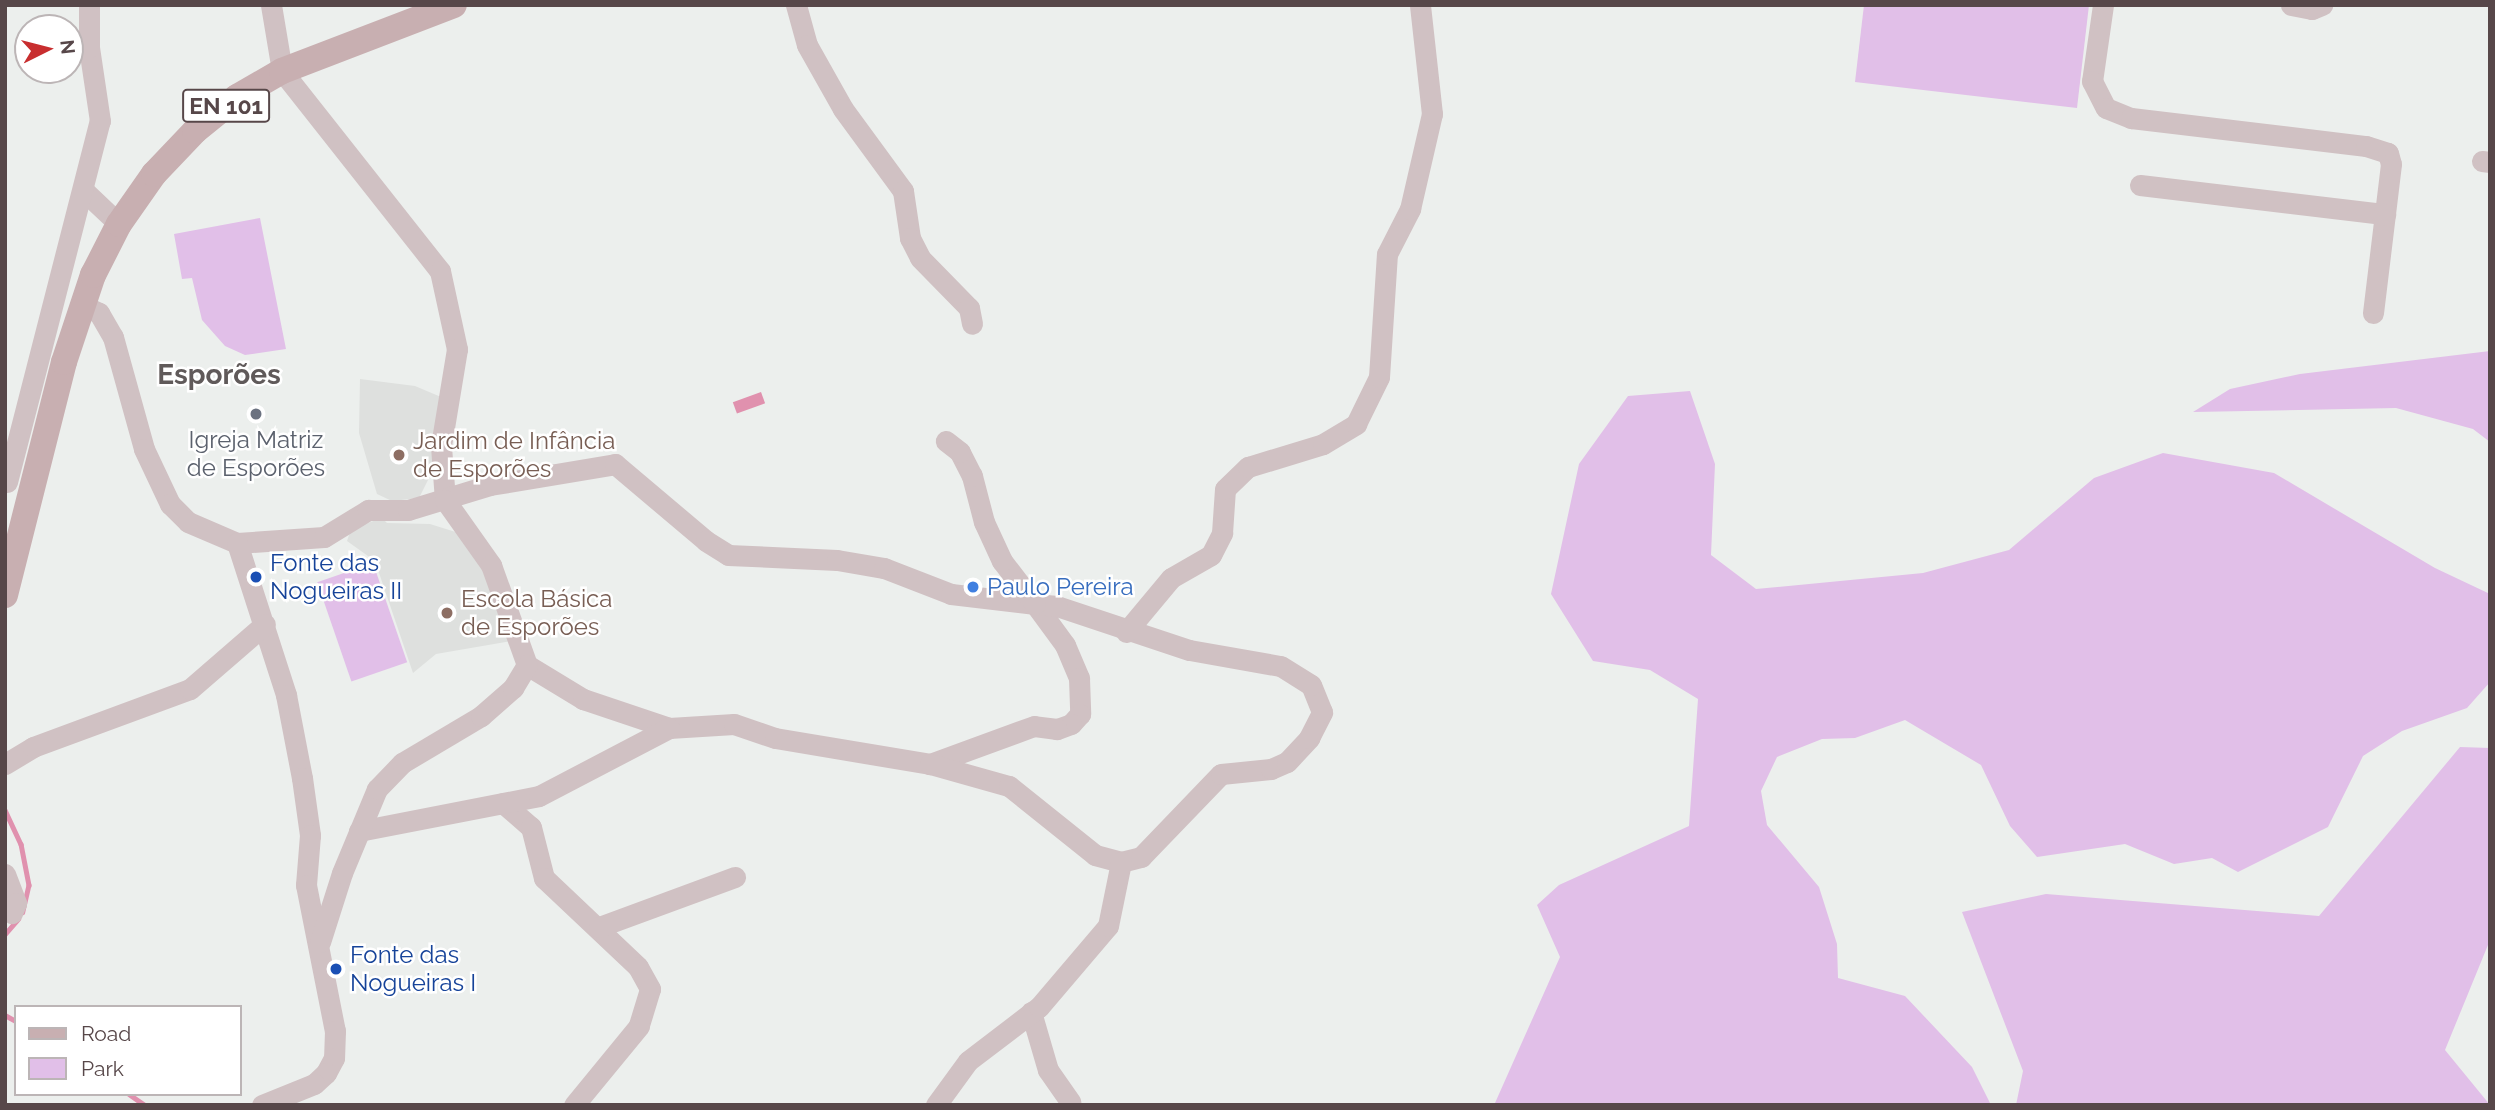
<!DOCTYPE html>
<html>
<head>
<meta charset="utf-8">
<style>
  body { margin:0 }
  #map { position:relative; width:2495px; height:1110px; overflow:hidden; background:#ecefed; font-family:Raleway,sans-serif }
  div>[style] { position:absolute }
  .education>* { inset:0; background:#dee0de }
  .green>* { inset:0; background:#e1bfe8; transform-origin:0 0 }
  .water>* { inset:0; background:#e091ae; transform-origin:0 0 }
  .stream>* { height:4.5px; margin:-2.25px; padding:0 2.25px; transform-origin:2.25px; border-radius:2.25px; background:#e091ae }
  .minor>* { height:21px; margin:-10.5px; padding:0 10.5px; transform-origin:10.5px; border-radius:10.5px; background:#d0c1c3 }
  .major>* { height:26px; margin:-13px; padding:0 13px; transform-origin:13px; border-radius:13px; background:#c8afb1 }
  .dots>* { width:19px; height:19px; translate:-50% -50%; box-sizing:border-box; border:4px solid #fff; border-radius:50% }
  span { translate:-50% -50%; white-space:nowrap; text-align:center; line-height:1.15; -webkit-text-stroke:5px #fff; paint-order:stroke }
  .shield-label span { padding:2px 5px; background:#fff; border:2px solid; border-radius:5px; -webkit-text-stroke-width:0 }
  .shield-label { font-size:23px; color:#574749; font-weight:700 }
  .worship-label { font-size:24px; color:#5b616d }
  .education-label { font-size:24px; color:#785e54 }
  .left { translate:0 -50%; text-align:left }
  .transit-label { font-size:24px; color:#164399 }
  .shop-label { font-size:24px; color:#366cbe }
  .quarter-label { font-size:28px; color:#605a5a; font-weight:700 }
  .frame { position:absolute; inset:0; border:7px solid #574749; pointer-events:none }
  .legend { position:absolute; left:14px; top:1005px; width:228px; height:91px; box-sizing:border-box; background:#fff; border:2px solid #bcb5b6; margin:0; padding:9px 12px; list-style:none; font-size:21px; color:#574749 }
  .legend li { display:flex; align-items:center; gap:14px; height:35px }
  .legend b { width:35px; border:2px solid #bcb5b6 }
  .north { position:absolute; left:14px; top:14px; width:70px; height:70px; box-sizing:border-box; background:#fff; border:2px solid #bcb5b6; border-radius:50%; rotate:84deg; font-size:19px; font-weight:700; line-height:28px; text-align:center; color:#574749 }
  .north::after { content:''; display:block; margin:auto; width:24px; height:32px; background:#c82e2f; clip-path:polygon(50% 0,100% 100%,50% 72%,0 100%) }
</style>
</head>
<body>
<div id="map">
  <div class="education">
    <i style="clip-path:polygon(360px 379px,415px 386px,441px 397px,430px 476px,419px 498px,392px 501px,377px 494px,359px 433px)"></i>
    <i style="clip-path:polygon(382px 518px,387px 523px,430px 524px,462px 534px,471px 543px,512px 641px,436px 654px,413px 673px,375px 561px,347px 541px,351px 529px)"></i>
  </div>
  <div class="green">
    <i style="clip-path:polygon(1864px 5px,2089px 5px,2077px 108px,1855px 82px)"></i>
    <i style="clip-path:polygon(260px 218px,286px 349px,245px 355px,225px 346px,202px 320px,192px 278px,182px 279px,174px 234px)"></i>
    <i style="clip-path:polygon(2490px 351px,2490px 442px,2473px 429px,2396px 408px,2193px 412px,2230px 389px,2300px 374px)"></i>
    <i style="clip-path:polygon(1690px 391px,1715px 464px,1711px 555px,1756px 589px,1923px 573px,2009px 550px,2094px 478px,2163px 453px,2274px 473px,2435px 568px,2490px 594px,2490px 682px,2467px 708px,2402px 731px,2363px 756px,2328px 827px,2238px 872px,2212px 858px,2174px 864px,2125px 844px,2037px 857px,2010px 826px,1981px 765px,1905px 720px,1855px 738px,1822px 739px,1777px 757px,1761px 791px,1767px 825px,1819px 887px,1837px 944px,1838px 978px,1905px 996px,1972px 1067px,1991px 1105px,1478px 1105px,1495px 1103px,1560px 957px,1537px 905px,1559px 885px,1689px 826px,1698px 699px,1650px 670px,1593px 661px,1551px 594px,1579px 464px,1628px 396px)"></i>
    <i style="left:373px;top:563px;width:105px;height:59px;rotate:71deg"></i>
    <i style="clip-path:polygon(2460px 747px,2490px 748px,2490px 940px,2445px 1050px,2490px 1105px,2016px 1105px,2023px 1071px,1962px 912px,2046px 894px,2319px 916px)"></i>
  </div>
  <div class="water">
    <i style="left:761px;top:392px;width:12px;height:30px;rotate:70deg"></i>
  </div>
  <div class="stream">
    <i style="left:5px;top:810px;width:38px;rotate:65deg"></i>
    <i style="left:21px;top:844px;width:42px;rotate:79deg"></i>
    <i style="left:29px;top:885px;width:28px;rotate:103deg"></i>
    <i style="left:5px;top:934px;width:20px;rotate:-49deg"></i>
    <i style="left:5px;top:1015px;width:13px;rotate:29deg"></i>
    <i style="left:129px;top:1094px;width:19px;rotate:35deg"></i>
  </div>
  <div class="minor">
    <i style="left:271px;top:5px;width:67px;rotate:80.5deg"></i>
    <i style="left:282px;top:71px;width:255px;rotate:51.7deg"></i>
    <i style="left:440px;top:271px;width:80px;rotate:77.7deg"></i>
    <i style="left:457px;top:349px;width:98px;rotate:99.4deg"></i>
    <i style="left:441px;top:446px;width:54px;rotate:85.8deg"></i>
    <i style="left:796px;top:5px;width:41px;rotate:74.6deg"></i>
    <i style="left:807px;top:45px;width:73px;rotate:60.6deg"></i>
    <i style="left:843px;top:109px;width:102px;rotate:53.8deg"></i>
    <i style="left:903px;top:191px;width:48px;rotate:81.5deg"></i>
    <i style="left:910px;top:238px;width:22px;rotate:63deg"></i>
    <i style="left:920px;top:258px;width:70px;rotate:45.6deg"></i>
    <i style="left:969px;top:308px;width:16px;rotate:79deg"></i>
    <i style="left:2103px;top:5px;width:77px;rotate:98.2deg"></i>
    <i style="left:2092px;top:81px;width:30px;rotate:63deg"></i>
    <i style="left:2106px;top:108px;width:27px;rotate:22deg"></i>
    <i style="left:2131px;top:118px;width:237px;rotate:6.8deg"></i>
    <i style="left:2366px;top:146px;width:23px;rotate:18deg"></i>
    <i style="left:2388px;top:153px;width:11px;rotate:75deg"></i>
    <i style="left:2391px;top:164px;width:150px;rotate:96.9deg"></i>
    <i style="left:2291px;top:5px;width:21px;rotate:11deg"></i>
    <i style="left:2312px;top:9px;width:11px;rotate:-22deg"></i>
    <i style="left:2482px;top:161px;width:8px;rotate:7deg"></i>
    <i style="left:2140px;top:185px;width:247px;rotate:6.8deg"></i>
    <i style="left:83px;top:190px;width:50px;rotate:43.4deg"></i>
    <i style="left:82px;top:305px;width:19px;rotate:25deg"></i>
    <i style="left:99px;top:313px;width:28px;rotate:60deg"></i>
    <i style="left:113px;top:337px;width:116px;rotate:74.5deg"></i>
    <i style="left:144px;top:449px;width:61px;rotate:64.7deg"></i>
    <i style="left:170px;top:504px;width:25px;rotate:45deg"></i>
    <i style="left:188px;top:522px;width:53px;rotate:23.2deg"></i>
    <i style="left:237px;top:543px;width:87px;rotate:-3.9deg"></i>
    <i style="left:324px;top:537px;width:52px;rotate:-31.5deg"></i>
    <i style="left:368px;top:510px;width:40px"></i>
    <i style="left:408px;top:510px;width:86px;rotate:-17deg"></i>
    <i style="left:490px;top:485px;width:127px;rotate:-9.5deg"></i>
    <i style="left:615px;top:464px;width:119px;rotate:40.2deg"></i>
    <i style="left:706px;top:541px;width:26px;rotate:32deg"></i>
    <i style="left:728px;top:555px;width:109px;rotate:2.6deg"></i>
    <i style="left:837px;top:560px;width:48px;rotate:9.7deg"></i>
    <i style="left:884px;top:568px;width:72px;rotate:21.2deg"></i>
    <i style="left:951px;top:594px;width:85px;rotate:6.8deg"></i>
    <i style="left:1035px;top:604px;width:51px;rotate:53.8deg"></i>
    <i style="left:1065px;top:645px;width:36px;rotate:67deg"></i>
    <i style="left:1079px;top:678px;width:36px;rotate:88deg"></i>
    <i style="left:1080px;top:714px;width:13px;rotate:132deg"></i>
    <i style="left:1071px;top:724px;width:15px;rotate:160deg"></i>
    <i style="left:1057px;top:729px;width:23px;rotate:-173deg"></i>
    <i style="left:1034px;top:726px;width:111px;rotate:159.9deg"></i>
    <i style="left:7px;top:482px;width:373px;rotate:-75.6deg"></i>
    <i style="left:100px;top:121px;width:75px;rotate:-98.5deg"></i>
    <i style="left:89px;top:47px;width:42px;rotate:-90deg"></i>
    <i style="left:445px;top:500px;width:80px;rotate:54.7deg"></i>
    <i style="left:491px;top:565px;width:106px;rotate:70.2deg"></i>
    <i style="left:527px;top:665px;width:66px;rotate:31.3deg"></i>
    <i style="left:583px;top:699px;width:91px;rotate:18.6deg"></i>
    <i style="left:669px;top:728px;width:65px;rotate:-3.5deg"></i>
    <i style="left:734px;top:724px;width:43px;rotate:18.9deg"></i>
    <i style="left:775px;top:738px;width:157px;rotate:9.5deg"></i>
    <i style="left:930px;top:764px;width:82px;rotate:15.6deg"></i>
    <i style="left:1009px;top:786px;width:110px;rotate:38.7deg"></i>
    <i style="left:1095px;top:855px;width:27px;rotate:15deg"></i>
    <i style="left:1121px;top:862px;width:21px;rotate:-14deg"></i>
    <i style="left:1141px;top:857px;width:115px;rotate:-46.1deg"></i>
    <i style="left:1221px;top:774px;width:50px;rotate:-5.7deg"></i>
    <i style="left:1271px;top:769px;width:17px;rotate:-24deg"></i>
    <i style="left:1287px;top:762px;width:33px;rotate:-47deg"></i>
    <i style="left:1309px;top:738px;width:29px;rotate:-63deg"></i>
    <i style="left:1322px;top:712px;width:29px;rotate:-112deg"></i>
    <i style="left:1311px;top:685px;width:36px;rotate:-148deg"></i>
    <i style="left:1280px;top:666px;width:92px;rotate:-170deg"></i>
    <i style="left:1189px;top:650px;width:139px;rotate:-161.6deg"></i>
    <i style="left:1057px;top:606px;width:22px;rotate:-175deg"></i>
    <i style="left:1035px;top:604px;width:54px;rotate:-127.5deg"></i>
    <i style="left:1002px;top:561px;width:43px;rotate:-114.8deg"></i>
    <i style="left:984px;top:522px;width:48px;rotate:-104.6deg"></i>
    <i style="left:972px;top:476px;width:27px;rotate:-117deg"></i>
    <i style="left:960px;top:452px;width:18px;rotate:-142deg"></i>
    <i style="left:237px;top:543px;width:160px;rotate:72.1deg"></i>
    <i style="left:286px;top:695px;width:85px;rotate:79.1deg"></i>
    <i style="left:302px;top:778px;width:58px;rotate:82deg"></i>
    <i style="left:310px;top:835px;width:50px;rotate:94.6deg"></i>
    <i style="left:306px;top:885px;width:149px;rotate:78.8deg"></i>
    <i style="left:335px;top:1031px;width:27px;rotate:92deg"></i>
    <i style="left:334px;top:1058px;width:17px;rotate:118deg"></i>
    <i style="left:326px;top:1073px;width:16px;rotate:137deg"></i>
    <i style="left:314px;top:1084px;width:56px;rotate:158deg"></i>
    <i style="left:1126px;top:632px;width:70px;rotate:-50.2deg"></i>
    <i style="left:1171px;top:578px;width:46px;rotate:-29.9deg"></i>
    <i style="left:1211px;top:555px;width:25px;rotate:-63deg"></i>
    <i style="left:1222px;top:533px;width:44px;rotate:-86.1deg"></i>
    <i style="left:1225px;top:489px;width:32px;rotate:-44deg"></i>
    <i style="left:1248px;top:467px;width:78px;rotate:-17deg"></i>
    <i style="left:1323px;top:444px;width:39px;rotate:-31deg"></i>
    <i style="left:1356px;top:424px;width:52px;rotate:-63.9deg"></i>
    <i style="left:1379px;top:377px;width:123px;rotate:-86.3deg"></i>
    <i style="left:1387px;top:254px;width:51px;rotate:-62.9deg"></i>
    <i style="left:1410px;top:209px;width:98px;rotate:-77deg"></i>
    <i style="left:1432px;top:114px;width:110px;rotate:-96.3deg"></i>
    <i style="left:5px;top:764px;width:33px;rotate:-31deg"></i>
    <i style="left:33px;top:747px;width:167px;rotate:-20.3deg"></i>
    <i style="left:190px;top:689px;width:99px;rotate:-40.9deg"></i>
    <i style="left:503px;top:803px;width:37px;rotate:41deg"></i>
    <i style="left:531px;top:827px;width:53px;rotate:75.7deg"></i>
    <i style="left:544px;top:878px;width:129px;rotate:43.4deg"></i>
    <i style="left:638px;top:967px;width:25px;rotate:61deg"></i>
    <i style="left:650px;top:989px;width:39px;rotate:107deg"></i>
    <i style="left:639px;top:1026px;width:102px;rotate:129.4deg"></i>
    <i style="left:359px;top:831px;width:183px;rotate:-11deg"></i>
    <i style="left:539px;top:796px;width:147px;rotate:-27.6deg"></i>
    <i style="left:5px;top:874px;width:31px;rotate:69deg"></i>
    <i style="left:16px;top:903px;width:11px;rotate:112deg"></i>
    <i style="left:599px;top:927px;width:145px;rotate:-20.2deg"></i>
    <i style="left:320px;top:942px;width:72px;rotate:-72.3deg"></i>
    <i style="left:342px;top:873px;width:91px;rotate:-67.4deg"></i>
    <i style="left:377px;top:789px;width:36px;rotate:-46deg"></i>
    <i style="left:402px;top:763px;width:92px;rotate:-30.7deg"></i>
    <i style="left:481px;top:716px;width:43px;rotate:-41.2deg"></i>
    <i style="left:513px;top:688px;width:27px;rotate:-59deg"></i>
    <i style="left:1031px;top:1012px;width:60px;rotate:73.7deg"></i>
    <i style="left:1048px;top:1070px;width:39px;rotate:55deg"></i>
    <i style="left:936px;top:1105px;width:54px;rotate:-54deg"></i>
    <i style="left:968px;top:1061px;width:89px;rotate:-37.3deg"></i>
    <i style="left:1039px;top:1007px;width:106px;rotate:-49.6deg"></i>
    <i style="left:1108px;top:926px;width:65px;rotate:-78.5deg"></i>
  </div>
  <div class="major">
    <i style="left:5px;top:595px;width:240px;rotate:-75.8deg"></i>
    <i style="left:64px;top:362px;width:92px;rotate:-71.6deg"></i>
    <i style="left:93px;top:275px;width:57px;rotate:-63deg"></i>
    <i style="left:119px;top:224px;width:61px;rotate:-55deg"></i>
    <i style="left:154px;top:174px;width:59px;rotate:-46.4deg"></i>
    <i style="left:195px;top:131px;width:54px;rotate:-39deg"></i>
    <i style="left:237px;top:97px;width:52px;rotate:-30deg"></i>
    <i style="left:282px;top:71px;width:184px;rotate:-21deg"></i>
  </div>
  <div class="dots">
    <i style="left:256px;top:414px;background:#6b7280"></i>
    <i style="left:399px;top:455px;background:#8d6e63"></i>
    <i style="left:256px;top:577px;background:#1a4fb4"></i>
    <i style="left:973px;top:587px;background:#3f7fe0"></i>
    <i style="left:447px;top:613px;background:#8d6e63"></i>
    <i style="left:336px;top:969px;background:#1a4fb4"></i>
  </div>
  <div class="shield-label">
    <span style="left:226px;top:106px">EN 101</span>
  </div>
  <div class="worship-label">
    <span style="left:256px;top:454px">Igreja Matriz<br>de Esporões</span>
  </div>
  <div class="education-label">
    <span class="left" style="left:413px;top:455px">Jardim de Infância<br>de Esporões</span>
    <span class="left" style="left:461px;top:613px">Escola Básica<br>de Esporões</span>
  </div>
  <div class="transit-label">
    <span class="left" style="left:270px;top:577px">Fonte das<br>Nogueiras II</span>
    <span class="left" style="left:350px;top:969px">Fonte das<br>Nogueiras I</span>
  </div>
  <div class="shop-label">
    <span class="left" style="left:987px;top:587px">Paulo Pereira</span>
  </div>
  <div class="quarter-label">
    <span style="left:219px;top:375px">Esporões</span>
  </div>
  <div class="frame"></div>
  <ul class="legend">
  <li><b style="height:9px;background:#c8afb1"></b>Road</li>
  <li><b style="height:19px;background:#e1bfe8"></b>Park</li>
  </ul>
  <div class="north">N</div>
</div>
</body>
</html>
